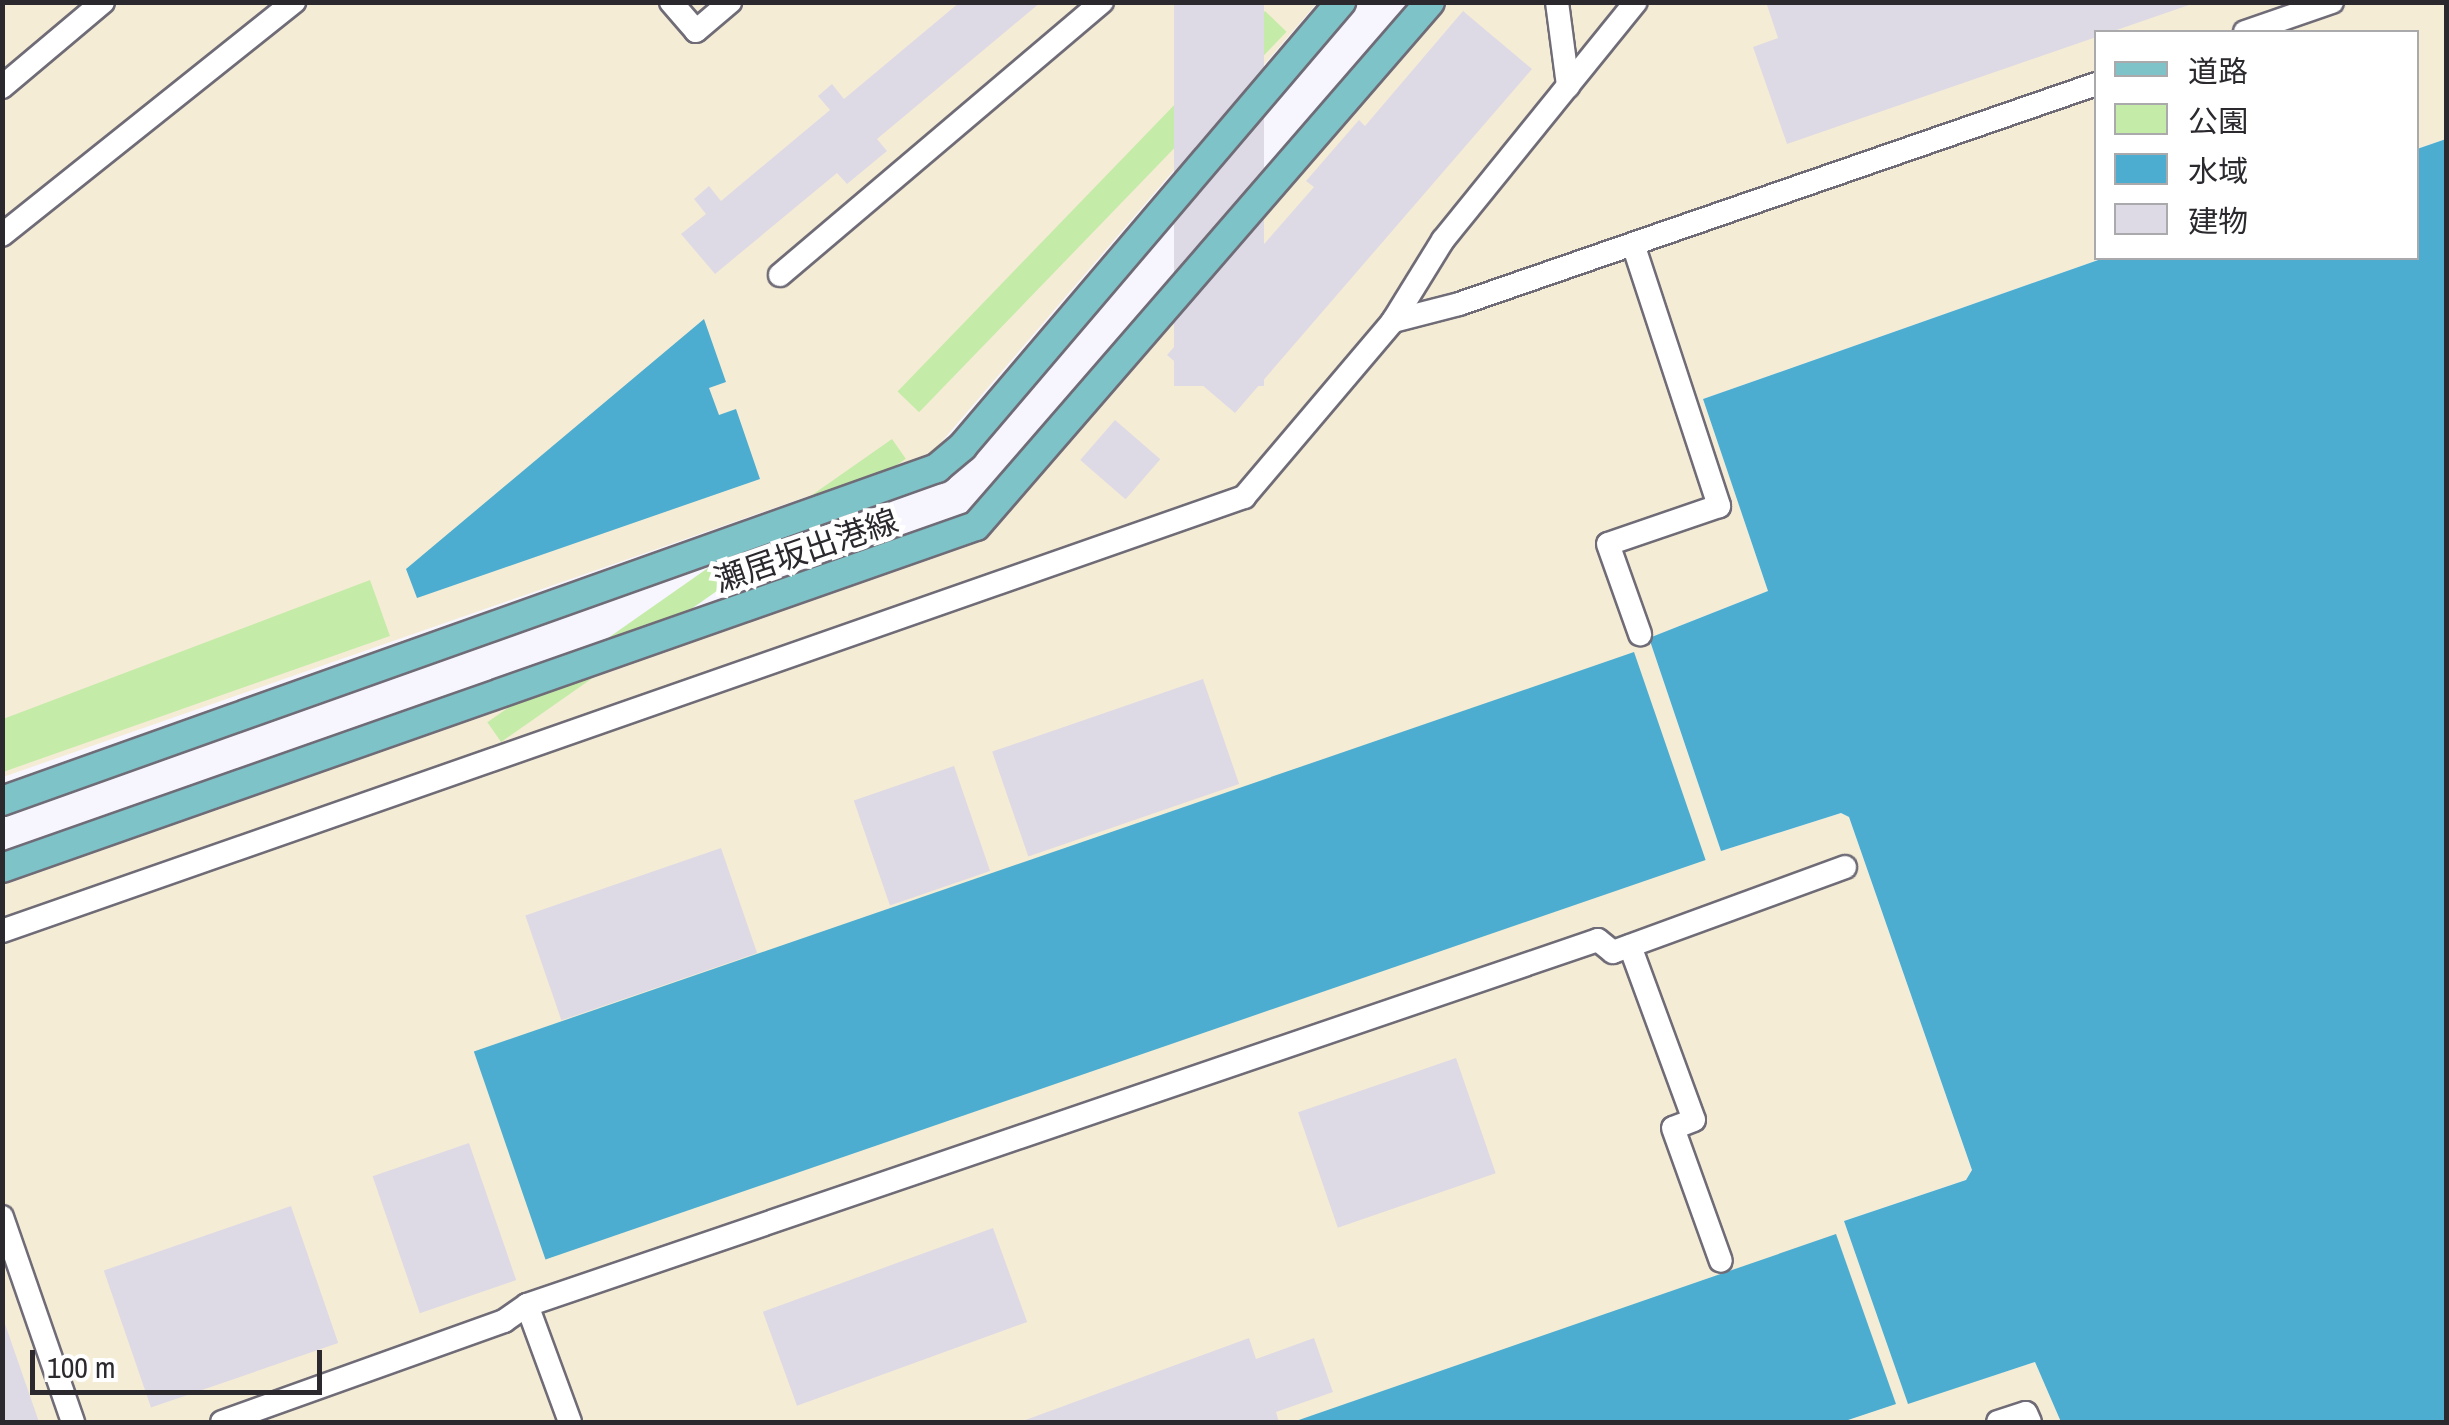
<!DOCTYPE html>
<html>
<head>
<meta charset="utf-8">
<style>
  body { margin:0 }
  #map { position:relative; width:2449px; height:1425px; overflow:hidden; background:#f7f5fe; font-family:"Archivo Narrow","Noto Sans JP",sans-serif }
  div>[style] { position:absolute }
  .industrial>* { inset:0; background:#f5ecd6 }
  .green>* { inset:0; background:#c5eba9; transform-origin:0 0 }
  .water>* { inset:0; background:#4cadd0; transform-origin:0 0 }
  .building>* { inset:0; background:#dddae5; transform-origin:0 0 }
  .roads { filter:drop-shadow(2px 0 #6f6c77) drop-shadow(-2px 0 #6f6c77) drop-shadow(0 2px #6f6c77) drop-shadow(0 -2px #6f6c77) }
  .minor>* { height:22px; margin:-11px; padding:0 11px; transform-origin:11px; border-radius:11px; background:#fff }
  .major>* { height:28px; margin:-14px; padding:0 14px; transform-origin:14px; border-radius:14px; background:#7ec3c7 }
  span { translate:-50% -50%; white-space:nowrap; text-align:center; line-height:1.15; -webkit-text-stroke:9px #fff; paint-order:stroke }
  .street-label { font-size:32px; color:#2b292e }
  .frame { position:absolute; inset:0; border:5px solid #2b292e; pointer-events:none }
  .legend { position:absolute; left:2094px; top:30px; width:325px; height:230px; box-sizing:border-box; background:#fff; border:2px solid #aaa9ab; margin:0; padding:12px 18px; list-style:none; font-size:30px; color:#2b292e }
  .legend li { display:flex; align-items:center; gap:20px; height:50px }
  .legend b { width:50px; border:2px solid #aaa9ab }
  .scale { position:absolute; left:30px; top:1350px; width:292px; height:45px; box-sizing:border-box; border:5px solid #2b292e; border-top:0; padding-left:12px; font-size:30px; line-height:35px; white-space:nowrap; color:#2b292e; -webkit-text-stroke:8px #fff; paint-order:stroke }
</style>
</head>
<body>
<div id="map">
  <div class="industrial">
    <i style="clip-path:polygon(2px 3px,1317px 3px,932px 453px,3px 777px)"></i>
    <i style="clip-path:polygon(1440px 3px,2446px 3px,2446px 139px,2417px 149px,2416px 32px,2096px 32px,2096px 258px,2104px 258px,1703px 399px,1768px 591px,1649px 638px,1721px 851px,1841px 813px,1849px 817px,1972px 1170px,1966px 1180px,1844px 1221px,1908px 1403px,2035px 1362px,2061px 1422px,3px 1422px,2px 882px,986px 536px)"></i>
  </div>
  <div class="green">
    <i style="left:1265px;top:11px;width:30px;height:529px;rotate:44deg"></i>
    <i style="left:892px;top:439px;width:24px;height:494px;rotate:55deg"></i>
    <i style="clip-path:polygon(370px 580px,390px 636px,3px 772px,3px 719px)"></i>
  </div>
  <div class="water">
    <i style="clip-path:polygon(2446px 139px,2446px 1422px,2061px 1422px,2035px 1362px,1908px 1404px,1844px 1221px,1966px 1180px,1972px 1170px,1849px 817px,1841px 813px,1721px 851px,1649px 638px,1768px 591px,1703px 399px,2104px 258px,2416px 258px,2417px 149px)"></i>
    <i style="clip-path:polygon(704px 319px,726px 382px,709px 388px,719px 415px,736px 409px,760px 479px,417px 598px,406px 569px)"></i>
    <i style="left:1634px;top:652px;width:220px;height:1227px;rotate:71deg"></i>
    <i style="clip-path:polygon(1836px 1234px,1896px 1404px,1842px 1422px,1293px 1422px)"></i>
  </div>
  <div class="building">
    <i style="clip-path:polygon(960px 2px,1041px 2px,877px 139px,887px 151px,847px 184px,837px 173px,715px 274px,681px 234px,706px 214px,694px 199px,709px 186px,721px 201px,830px 110px,818px 96px,832px 84px,844px 99px)"></i>
    <i style="left:1174px;top:2px;width:90px;height:384px"></i>
    <i style="clip-path:polygon(1766px 2px,2189px 2px,2189px 5px,1787px 144px,1753px 47px,1778px 38px)"></i>
    <i style="clip-path:polygon(1463px 11px,1532px 69px,1235px 413px,1167px 355px,1314px 187px,1306px 181px,1359px 120px,1365px 126px)"></i>
    <i style="left:1115px;top:420px;width:60px;height:53px;rotate:41deg"></i>
    <i style="left:1203px;top:679px;width:111px;height:223px;rotate:71deg"></i>
    <i style="left:954px;top:766px;width:111px;height:106px;rotate:71deg"></i>
    <i style="left:721px;top:848px;width:111px;height:207px;rotate:71deg"></i>
    <i style="left:1456px;top:1058px;width:122px;height:167px;rotate:71deg"></i>
    <i style="left:469px;top:1143px;width:145px;height:102px;rotate:71deg"></i>
    <i style="left:291px;top:1206px;width:145px;height:198px;rotate:71deg"></i>
    <i style="left:993px;top:1228px;width:100px;height:245px;rotate:70deg"></i>
    <i style="clip-path:polygon(5px 1324px,39px 1422px,2px 1422px)"></i>
    <i style="clip-path:polygon(1249px 1338px,1256px 1359px,1314px 1338px,1333px 1392px,1276px 1412px,1279px 1422px,1020px 1422px)"></i>
  </div>
  <div class="roads">
    <div class="minor">
      <i style="left:671px;top:2px;width:38px;rotate:49deg"></i>
      <i style="left:696px;top:31px;width:45px;rotate:-40.5deg"></i>
      <i style="left:1557px;top:2px;width:85px;rotate:82.5deg"></i>
      <i style="left:2245px;top:32px;width:92px;rotate:-19deg"></i>
      <i style="left:2px;top:87px;width:132px;rotate:-40.1deg"></i>
      <i style="left:2px;top:235px;width:374px;rotate:-38.6deg"></i>
      <i style="left:1633px;top:244px;width:276px;rotate:71.8deg"></i>
      <i style="left:1719px;top:506px;width:117px;rotate:161.1deg"></i>
      <i style="left:1608px;top:544px;width:96px;rotate:70.4deg"></i>
      <i style="left:780px;top:275px;width:422px;rotate:-40.3deg"></i>
      <i style="left:1393px;top:321px;width:68px;rotate:-14.4deg"></i>
      <i style="left:1459px;top:304px;width:674px;rotate:-19.05deg"></i>
      <i style="left:2px;top:931px;width:1316px;rotate:-19.26deg"></i>
      <i style="left:1244px;top:497px;width:231px;rotate:-49.7deg"></i>
      <i style="left:1393px;top:321px;width:95px;rotate:-58.3deg"></i>
      <i style="left:1443px;top:240px;width:306px;rotate:-51deg"></i>
      <i style="left:1630px;top:946px;width:185px;rotate:69.8deg"></i>
      <i style="left:1694px;top:1120px;width:22px;rotate:159deg"></i>
      <i style="left:1673px;top:1128px;width:141px;rotate:70.2deg"></i>
      <i style="left:2px;top:1217px;width:217px;rotate:70.9deg"></i>
      <i style="left:527px;top:1305px;width:125px;rotate:69.8deg"></i>
      <i style="left:222px;top:1422px;width:300px;rotate:-19.7deg"></i>
      <i style="left:504px;top:1321px;width:28px;rotate:-35deg"></i>
      <i style="left:527px;top:1305px;width:1131px;rotate:-18.82deg"></i>
      <i style="left:1598px;top:940px;width:19px;rotate:39deg"></i>
      <i style="left:1613px;top:952px;width:247px;rotate:-20.1deg"></i>
      <i style="left:1998px;top:1422px;width:29px;rotate:-18deg"></i>
      <i style="left:2026px;top:1413px;width:10px;rotate:66deg"></i>
    </div>
    <div class="major">
      <i style="left:2px;top:801px;width:993px;rotate:-19.6deg"></i>
      <i style="left:937px;top:468px;width:33px;rotate:-40deg"></i>
      <i style="left:962px;top:447px;width:585px;rotate:-49.58deg"></i>
      <i style="left:2px;top:868px;width:1032px;rotate:-19.35deg"></i>
      <i style="left:976px;top:526px;width:693px;rotate:-49.09deg"></i>
    </div>
  </div>
  <div class="street-label">
    <span style="left:806px;top:551px;rotate:-19deg">瀬居坂出港線</span>
  </div>
  <div class="frame"></div>
  <ul class="legend">
  <li><b style="height:12px;background:#7ec3c7"></b>道路</li>
  <li><b style="height:28px;background:#c5eba9"></b>公園</li>
  <li><b style="height:28px;background:#4cadd0"></b>水域</li>
  <li><b style="height:28px;background:#dddae5"></b>建物</li>
  </ul>
  <div class="scale">100 m</div>
</div>
</body>
</html>
